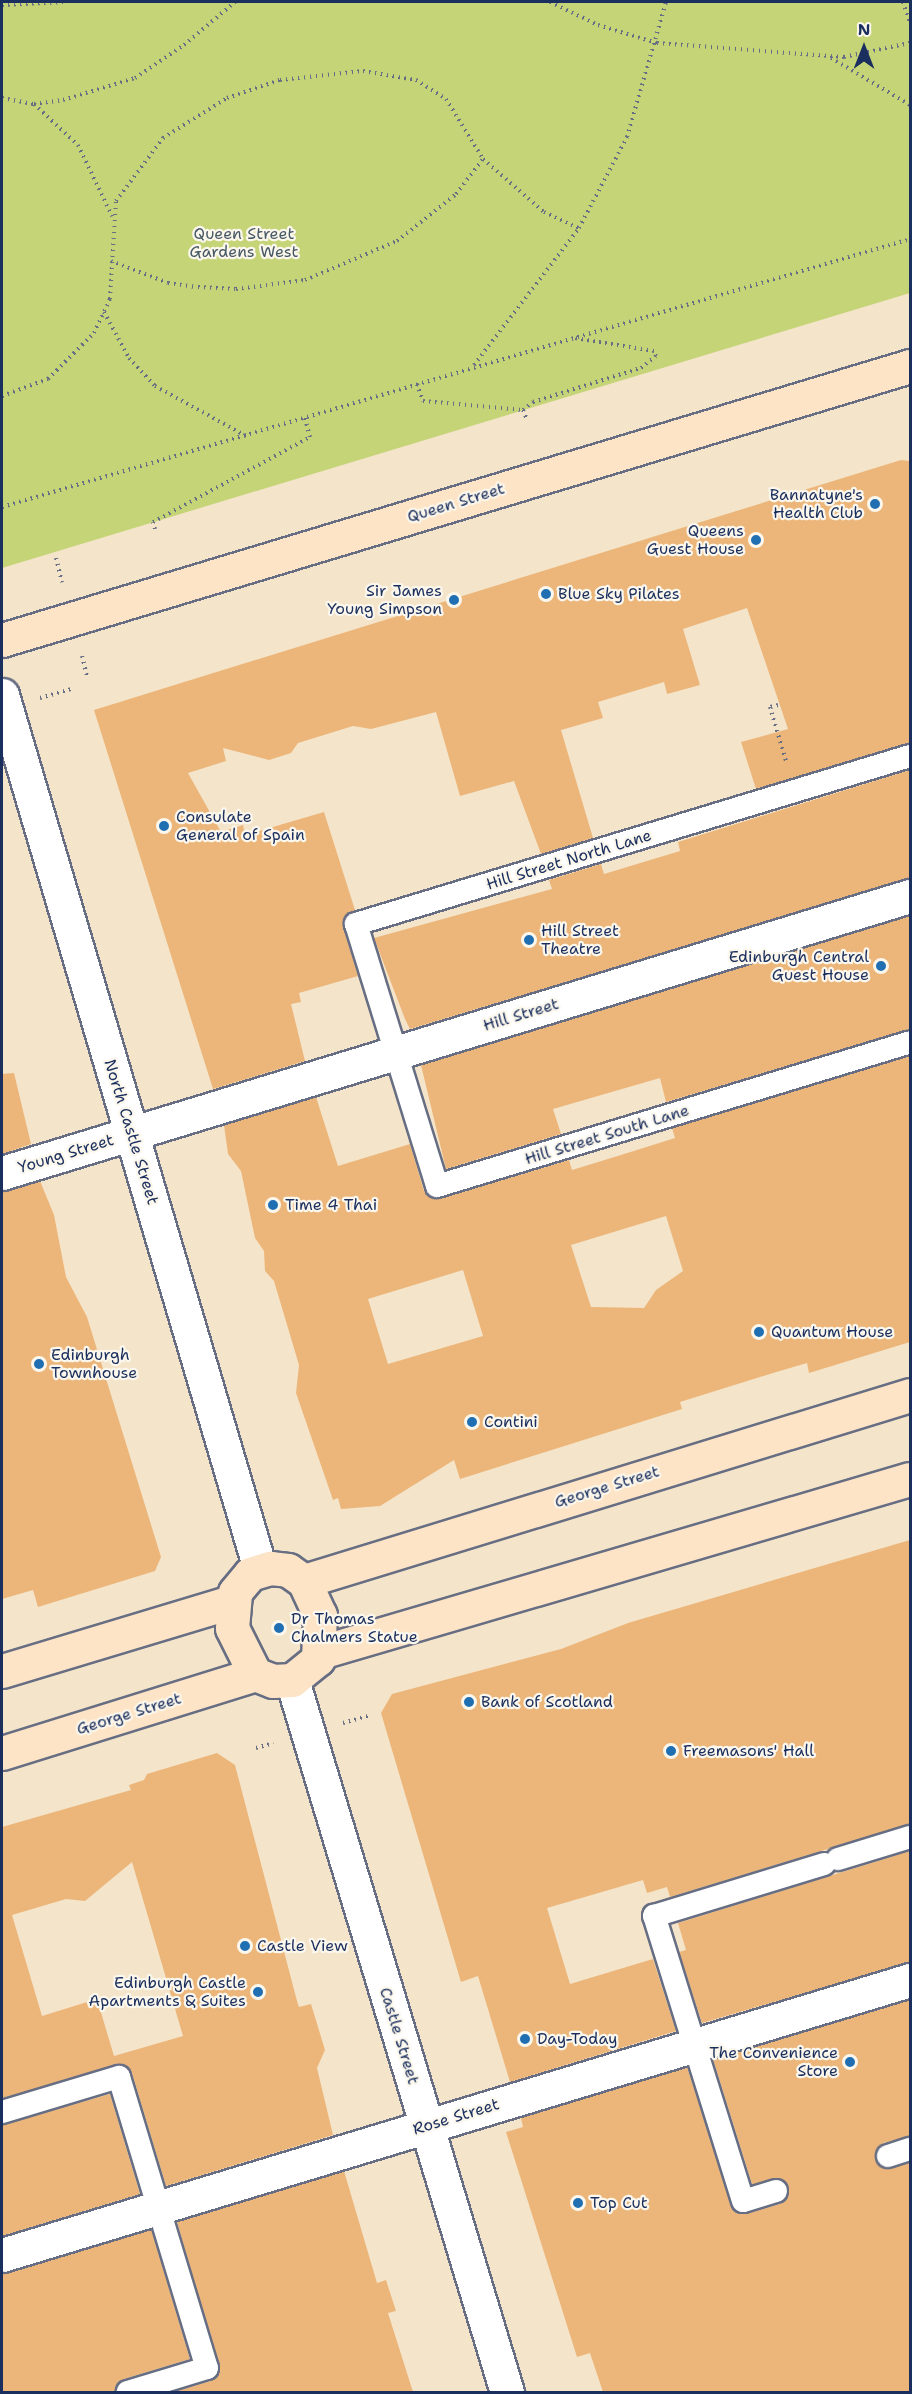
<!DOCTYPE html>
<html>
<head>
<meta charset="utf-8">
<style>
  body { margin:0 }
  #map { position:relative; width:912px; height:2394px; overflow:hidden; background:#f4e4c9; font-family:"Shantell Sans",sans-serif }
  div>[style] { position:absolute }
  .green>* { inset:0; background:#c5d476 }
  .building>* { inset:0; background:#ecb67b }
  .path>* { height:4px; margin-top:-2px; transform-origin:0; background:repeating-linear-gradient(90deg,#676e83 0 1.5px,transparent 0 6px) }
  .roads { filter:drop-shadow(2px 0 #676e83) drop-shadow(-2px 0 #676e83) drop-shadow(0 2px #676e83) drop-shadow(0 -2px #676e83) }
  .lane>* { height:22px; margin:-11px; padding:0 11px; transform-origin:11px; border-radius:11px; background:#fff }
  .street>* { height:33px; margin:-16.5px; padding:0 16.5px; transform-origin:16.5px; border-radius:16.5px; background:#fff }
  .secondary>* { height:33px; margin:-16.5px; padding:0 16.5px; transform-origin:16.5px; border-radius:16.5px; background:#fee4c6 }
  .dots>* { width:16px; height:16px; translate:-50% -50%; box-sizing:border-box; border:3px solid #fbf7ec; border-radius:50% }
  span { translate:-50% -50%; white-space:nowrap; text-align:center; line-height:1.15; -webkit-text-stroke:4.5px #fbf7ec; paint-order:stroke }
  .park-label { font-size:16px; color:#465864 }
  .poi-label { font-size:16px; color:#1b2f5e }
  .right { translate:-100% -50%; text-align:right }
  .left { translate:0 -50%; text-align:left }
  .street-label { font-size:16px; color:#1b2f5e }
  .frame { position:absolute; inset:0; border:3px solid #1b2f5e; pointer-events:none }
  .north { position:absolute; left:834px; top:18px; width:60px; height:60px; -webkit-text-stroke:4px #fbf7ec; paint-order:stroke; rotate:0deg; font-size:16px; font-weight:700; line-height:24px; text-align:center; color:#1b2f5e }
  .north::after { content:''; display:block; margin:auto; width:21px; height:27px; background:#1b2f5e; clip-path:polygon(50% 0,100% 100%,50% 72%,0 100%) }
</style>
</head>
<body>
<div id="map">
  <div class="green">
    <i style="clip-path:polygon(2px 2px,910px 2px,910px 293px,2px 568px)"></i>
  </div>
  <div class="building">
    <i style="clip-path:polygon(901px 460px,910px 461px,910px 743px,756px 789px,741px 742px,788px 729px,747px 608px,683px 629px,700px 685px,667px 694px,664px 682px,598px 702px,603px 718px,561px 730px,593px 838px,541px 854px,514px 781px,460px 796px,436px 712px,371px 729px,353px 726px,298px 743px,291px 753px,269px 760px,223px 748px,226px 761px,188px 773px,221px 832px,243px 825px,245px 835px,324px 812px,355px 910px,346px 915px,343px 927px,358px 976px,299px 993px,301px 1002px,291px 1004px,305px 1061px,213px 1089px,94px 710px)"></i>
    <i style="clip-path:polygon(910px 770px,910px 878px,410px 1029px,405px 1019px,374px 938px,552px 889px,549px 880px,601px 864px,604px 874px,680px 851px,678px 842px)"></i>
    <i style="clip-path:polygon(910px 915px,910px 1029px,666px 1102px,660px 1078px,553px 1109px,561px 1134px,446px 1169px,421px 1065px)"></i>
    <i style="clip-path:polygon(evenodd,910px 1056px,910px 1342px,809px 1373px,807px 1363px,773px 1373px,680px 1402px,682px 1409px,460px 1479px,454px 1460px,380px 1506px,341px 1509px,338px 1498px,333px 1500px,296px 1393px,299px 1365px,274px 1281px,265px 1271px,264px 1251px,255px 1238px,241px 1171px,228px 1154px,224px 1125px,316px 1097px,338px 1166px,410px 1144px,424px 1191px,440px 1199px,569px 1160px,572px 1170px,621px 1155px,675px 1138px,672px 1128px,910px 1056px,666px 1216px,683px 1271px,656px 1290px,644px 1308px,591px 1307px,571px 1245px,666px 1216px,910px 1056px,463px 1270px,483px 1336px,388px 1364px,368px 1299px,463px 1270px)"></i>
    <i style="clip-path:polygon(14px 1073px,31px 1144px,2px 1154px,2px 1074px)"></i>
    <i style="clip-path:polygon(40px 1181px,54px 1215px,66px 1277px,87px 1317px,161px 1557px,155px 1571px,38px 1607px,33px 1590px,2px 1599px,2px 1191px)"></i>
    <i style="clip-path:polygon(910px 1540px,910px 1824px,670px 1897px,667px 1887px,647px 1893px,643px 1880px,547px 1908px,570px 1984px,653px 1959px,676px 2031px,510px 2082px,478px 1976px,461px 1982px,381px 1713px,392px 1694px,561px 1649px,628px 1623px)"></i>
    <i style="clip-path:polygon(evenodd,217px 1753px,235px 1765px,297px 2001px,299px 2007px,311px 2004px,325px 2050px,317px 2068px,333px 2135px,166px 2186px,132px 2073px,123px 2064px,2px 2098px,2px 1827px,131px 1790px,129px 1785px,144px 1780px,147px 1774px,217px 1753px,132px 1862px,183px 2036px,114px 2056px,97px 1999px,42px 2016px,12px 1915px,66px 1899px,85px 1901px,132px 1862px)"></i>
    <i style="clip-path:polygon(910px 1851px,910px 1962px,702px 2023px,679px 1952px,686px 1950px,678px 1923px)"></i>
    <i style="clip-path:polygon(910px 1999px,910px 2136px,883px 2143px,875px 2154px,885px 2169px,910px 2163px,910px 2392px,603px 2392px,590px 2353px,577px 2357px,506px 2132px,523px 2127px,521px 2118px,687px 2067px,733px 2210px,746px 2214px,780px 2204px,789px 2193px,785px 2181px,752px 2184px,713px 2059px)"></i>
    <i style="clip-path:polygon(110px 2094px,140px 2194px,2px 2236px,2px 2125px)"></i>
    <i style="clip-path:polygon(344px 2171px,377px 2283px,386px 2280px,396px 2311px,388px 2313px,413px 2392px,173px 2392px,211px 2381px,220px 2370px,177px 2222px)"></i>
    <i style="clip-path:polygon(151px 2229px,190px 2359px,124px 2379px,115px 2392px,2px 2392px,2px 2273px)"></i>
  </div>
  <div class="path">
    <i style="left:550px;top:2px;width:53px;rotate:25.6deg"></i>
    <i style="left:598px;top:25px;width:62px;rotate:17deg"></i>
    <i style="left:657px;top:43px;width:188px;rotate:4.3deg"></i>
    <i style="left:844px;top:57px;width:67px;rotate:-12deg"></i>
    <i style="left:903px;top:2px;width:21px;rotate:71deg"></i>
    <i style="left:2px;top:5px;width:61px;rotate:-2.8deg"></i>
    <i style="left:831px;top:58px;width:92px;rotate:30.7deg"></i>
    <i style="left:2px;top:98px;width:33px;rotate:11deg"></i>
    <i style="left:34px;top:104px;width:29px;rotate:-8deg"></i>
    <i style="left:63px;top:100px;width:75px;rotate:-17deg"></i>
    <i style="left:135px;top:78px;width:59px;rotate:-34deg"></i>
    <i style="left:184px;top:45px;width:67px;rotate:-40.1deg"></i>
    <i style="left:34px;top:104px;width:60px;rotate:43deg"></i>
    <i style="left:78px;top:145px;width:79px;rotate:64.4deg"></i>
    <i style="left:111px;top:261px;width:61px;rotate:21.1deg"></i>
    <i style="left:168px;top:283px;width:30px;rotate:8deg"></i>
    <i style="left:198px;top:287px;width:38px;rotate:3deg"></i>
    <i style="left:236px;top:289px;width:70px;rotate:-7.4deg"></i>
    <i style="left:305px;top:280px;width:100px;rotate:-23deg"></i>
    <i style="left:397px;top:241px;width:75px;rotate:-38.5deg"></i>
    <i style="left:456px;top:194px;width:44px;rotate:-52.4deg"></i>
    <i style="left:104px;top:312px;width:52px;rotate:61.5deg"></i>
    <i style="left:129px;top:358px;width:38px;rotate:47deg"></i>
    <i style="left:155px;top:386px;width:104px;rotate:28.8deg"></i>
    <i style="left:474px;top:365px;width:173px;rotate:-52.5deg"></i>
    <i style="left:579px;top:228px;width:103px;rotate:-62.2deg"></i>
    <i style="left:627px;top:137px;width:141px;rotate:-73.9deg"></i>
    <i style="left:417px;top:384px;width:18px;rotate:71deg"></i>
    <i style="left:423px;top:401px;width:100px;rotate:5.1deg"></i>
    <i style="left:523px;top:410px;width:13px;rotate:-39deg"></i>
    <i style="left:533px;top:402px;width:113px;rotate:-17.5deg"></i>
    <i style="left:641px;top:368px;width:19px;rotate:-39deg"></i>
    <i style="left:656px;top:356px;width:5px;rotate:-112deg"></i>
    <i style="left:654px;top:351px;width:80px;rotate:-170.7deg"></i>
    <i style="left:2px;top:396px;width:49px;rotate:-20.3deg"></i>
    <i style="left:48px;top:379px;width:65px;rotate:-45deg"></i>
    <i style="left:94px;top:333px;width:38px;rotate:-65deg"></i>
    <i style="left:110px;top:299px;width:98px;rotate:-86.5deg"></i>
    <i style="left:116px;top:201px;width:79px;rotate:-53.3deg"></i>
    <i style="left:163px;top:138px;width:75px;rotate:-32deg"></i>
    <i style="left:227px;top:98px;width:56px;rotate:-18.8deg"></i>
    <i style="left:280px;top:80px;width:83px;rotate:-6.2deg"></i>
    <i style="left:363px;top:71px;width:54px;rotate:9.6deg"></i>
    <i style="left:416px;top:80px;width:36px;rotate:32deg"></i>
    <i style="left:446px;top:99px;width:70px;rotate:58.3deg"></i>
    <i style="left:483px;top:159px;width:81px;rotate:41deg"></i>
    <i style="left:544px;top:212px;width:38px;rotate:25deg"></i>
    <i style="left:523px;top:410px;width:8px;rotate:67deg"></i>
    <i style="left:2px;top:507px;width:947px;rotate:-16.44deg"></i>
    <i style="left:155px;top:529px;width:7px;rotate:-106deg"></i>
    <i style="left:153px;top:522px;width:179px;rotate:-28.4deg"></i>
    <i style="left:310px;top:437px;width:20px;rotate:-105deg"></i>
    <i style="left:56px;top:558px;width:25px;rotate:76deg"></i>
    <i style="left:82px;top:656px;width:21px;rotate:76deg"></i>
    <i style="left:40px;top:698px;width:32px;rotate:-16deg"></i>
    <i style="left:778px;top:705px;width:8px;rotate:166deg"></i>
    <i style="left:770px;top:707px;width:56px;rotate:73.5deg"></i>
    <i style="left:343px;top:1723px;width:26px;rotate:-16deg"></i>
    <i style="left:256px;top:1748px;width:18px;rotate:-16deg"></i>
  </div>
  <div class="roads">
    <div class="lane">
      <i style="left:910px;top:756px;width:579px;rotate:163.13deg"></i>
      <i style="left:356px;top:924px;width:274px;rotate:72.8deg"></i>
      <i style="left:437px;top:1186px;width:494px;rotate:-16.9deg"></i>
      <i style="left:838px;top:1859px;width:75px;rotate:-17deg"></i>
      <i style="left:2px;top:2112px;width:122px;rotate:-16.7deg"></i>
      <i style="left:119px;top:2077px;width:304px;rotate:73.2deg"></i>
      <i style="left:207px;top:2368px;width:83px;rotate:163.1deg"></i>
      <i style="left:888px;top:2156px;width:23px;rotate:-18deg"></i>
      <i style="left:776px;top:2191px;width:34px;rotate:163deg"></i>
      <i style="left:743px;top:2201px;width:299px;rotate:-107.3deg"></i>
      <i style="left:654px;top:1916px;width:178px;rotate:-17deg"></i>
    </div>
    <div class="street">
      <i style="left:2px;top:695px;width:911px;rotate:73.55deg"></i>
      <i style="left:2px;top:1173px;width:949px;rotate:-16.97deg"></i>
      <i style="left:292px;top:1680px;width:744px;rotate:73.2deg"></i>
      <i style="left:2px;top:2255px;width:949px;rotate:-16.85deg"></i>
    </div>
    <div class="secondary">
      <i style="left:2px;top:640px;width:948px;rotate:-16.79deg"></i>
      <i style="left:270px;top:1568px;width:18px;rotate:6deg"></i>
      <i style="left:288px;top:1570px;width:19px;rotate:35deg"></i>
      <i style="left:304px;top:1581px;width:38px;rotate:65deg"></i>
      <i style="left:320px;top:1615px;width:44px;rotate:92.6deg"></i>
      <i style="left:318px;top:1659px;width:33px;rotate:141deg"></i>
      <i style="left:292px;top:1680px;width:19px;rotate:177deg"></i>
      <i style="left:273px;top:1681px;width:19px;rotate:-159deg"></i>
      <i style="left:255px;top:1674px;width:51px;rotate:-116.6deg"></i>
      <i style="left:232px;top:1628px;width:36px;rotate:-85deg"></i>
      <i style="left:235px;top:1592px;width:23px;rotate:-50deg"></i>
      <i style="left:250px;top:1574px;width:21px;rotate:-17deg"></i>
      <i style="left:304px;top:1581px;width:634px;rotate:-17.06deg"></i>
      <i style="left:321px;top:1652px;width:614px;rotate:-16.37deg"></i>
      <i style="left:2px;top:1671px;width:239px;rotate:-16.8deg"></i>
      <i style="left:2px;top:1753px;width:265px;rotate:-17.3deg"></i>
    </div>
  </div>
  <div class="dots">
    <i style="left:875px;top:504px;background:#1f6fb2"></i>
    <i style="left:756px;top:540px;background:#1f6fb2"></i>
    <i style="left:546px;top:594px;background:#1f6fb2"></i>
    <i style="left:454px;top:600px;background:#1f6fb2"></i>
    <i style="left:164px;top:826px;background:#1f6fb2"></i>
    <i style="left:529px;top:940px;background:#1f6fb2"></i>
    <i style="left:881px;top:966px;background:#1f6fb2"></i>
    <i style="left:273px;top:1205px;background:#1f6fb2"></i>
    <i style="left:759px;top:1332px;background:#1f6fb2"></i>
    <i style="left:39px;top:1364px;background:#1f6fb2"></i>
    <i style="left:472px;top:1422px;background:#1f6fb2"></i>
    <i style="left:279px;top:1628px;background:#1f6fb2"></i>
    <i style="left:469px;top:1702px;background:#1f6fb2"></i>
    <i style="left:671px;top:1751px;background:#1f6fb2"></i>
    <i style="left:245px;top:1946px;background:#1f6fb2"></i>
    <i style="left:258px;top:1992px;background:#1f6fb2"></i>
    <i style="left:525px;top:2039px;background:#1f6fb2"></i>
    <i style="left:850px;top:2062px;background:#1f6fb2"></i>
    <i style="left:578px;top:2203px;background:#1f6fb2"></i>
  </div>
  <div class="park-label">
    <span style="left:244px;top:243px">Queen Street<br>Gardens West</span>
  </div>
  <div class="poi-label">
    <span class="right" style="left:863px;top:504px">Bannatyne's<br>Health Club</span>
    <span class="right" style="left:744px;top:540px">Queens<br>Guest House</span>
    <span class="right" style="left:442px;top:600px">Sir James<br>Young Simpson</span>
    <span class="left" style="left:558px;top:594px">Blue Sky Pilates</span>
    <span class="left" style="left:176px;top:826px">Consulate<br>General of Spain</span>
    <span class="left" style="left:541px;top:940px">Hill Street<br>Theatre</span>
    <span class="right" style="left:869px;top:966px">Edinburgh Central<br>Guest House</span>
    <span class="left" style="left:285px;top:1205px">Time 4 Thai</span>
    <span class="left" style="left:771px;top:1332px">Quantum House</span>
    <span class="left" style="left:51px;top:1364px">Edinburgh<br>Townhouse</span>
    <span class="left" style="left:484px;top:1422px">Contini</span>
    <span class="left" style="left:291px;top:1628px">Dr Thomas<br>Chalmers Statue</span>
    <span class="left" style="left:481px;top:1702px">Bank of Scotland</span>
    <span class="left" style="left:683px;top:1751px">Freemasons' Hall</span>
    <span class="left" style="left:257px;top:1946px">Castle View</span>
    <span class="right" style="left:246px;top:1992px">Edinburgh Castle<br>Apartments &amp; Suites</span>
    <span class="left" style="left:537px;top:2039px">Day-Today</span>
    <span class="right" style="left:838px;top:2062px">The Convenience<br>Store</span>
    <span class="left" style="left:590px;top:2203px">Top Cut</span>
  </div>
  <div class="street-label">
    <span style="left:456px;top:503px;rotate:-17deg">Queen Street</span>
    <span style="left:569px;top:860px;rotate:-17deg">Hill Street North Lane</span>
    <span style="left:521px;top:1015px;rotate:-17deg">Hill Street</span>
    <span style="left:131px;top:1132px;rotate:73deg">North Castle Street</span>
    <span style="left:607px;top:1135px;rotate:-17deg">Hill Street South Lane</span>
    <span style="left:66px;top:1154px;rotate:-17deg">Young Street</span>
    <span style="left:607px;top:1487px;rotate:-17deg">George Street</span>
    <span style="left:129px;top:1714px;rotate:-17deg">George Street</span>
    <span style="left:399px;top:2036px;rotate:73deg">Castle Street</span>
    <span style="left:456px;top:2117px;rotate:-17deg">Rose Street</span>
  </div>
  <div class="frame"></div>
  <div class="north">N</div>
</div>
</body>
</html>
